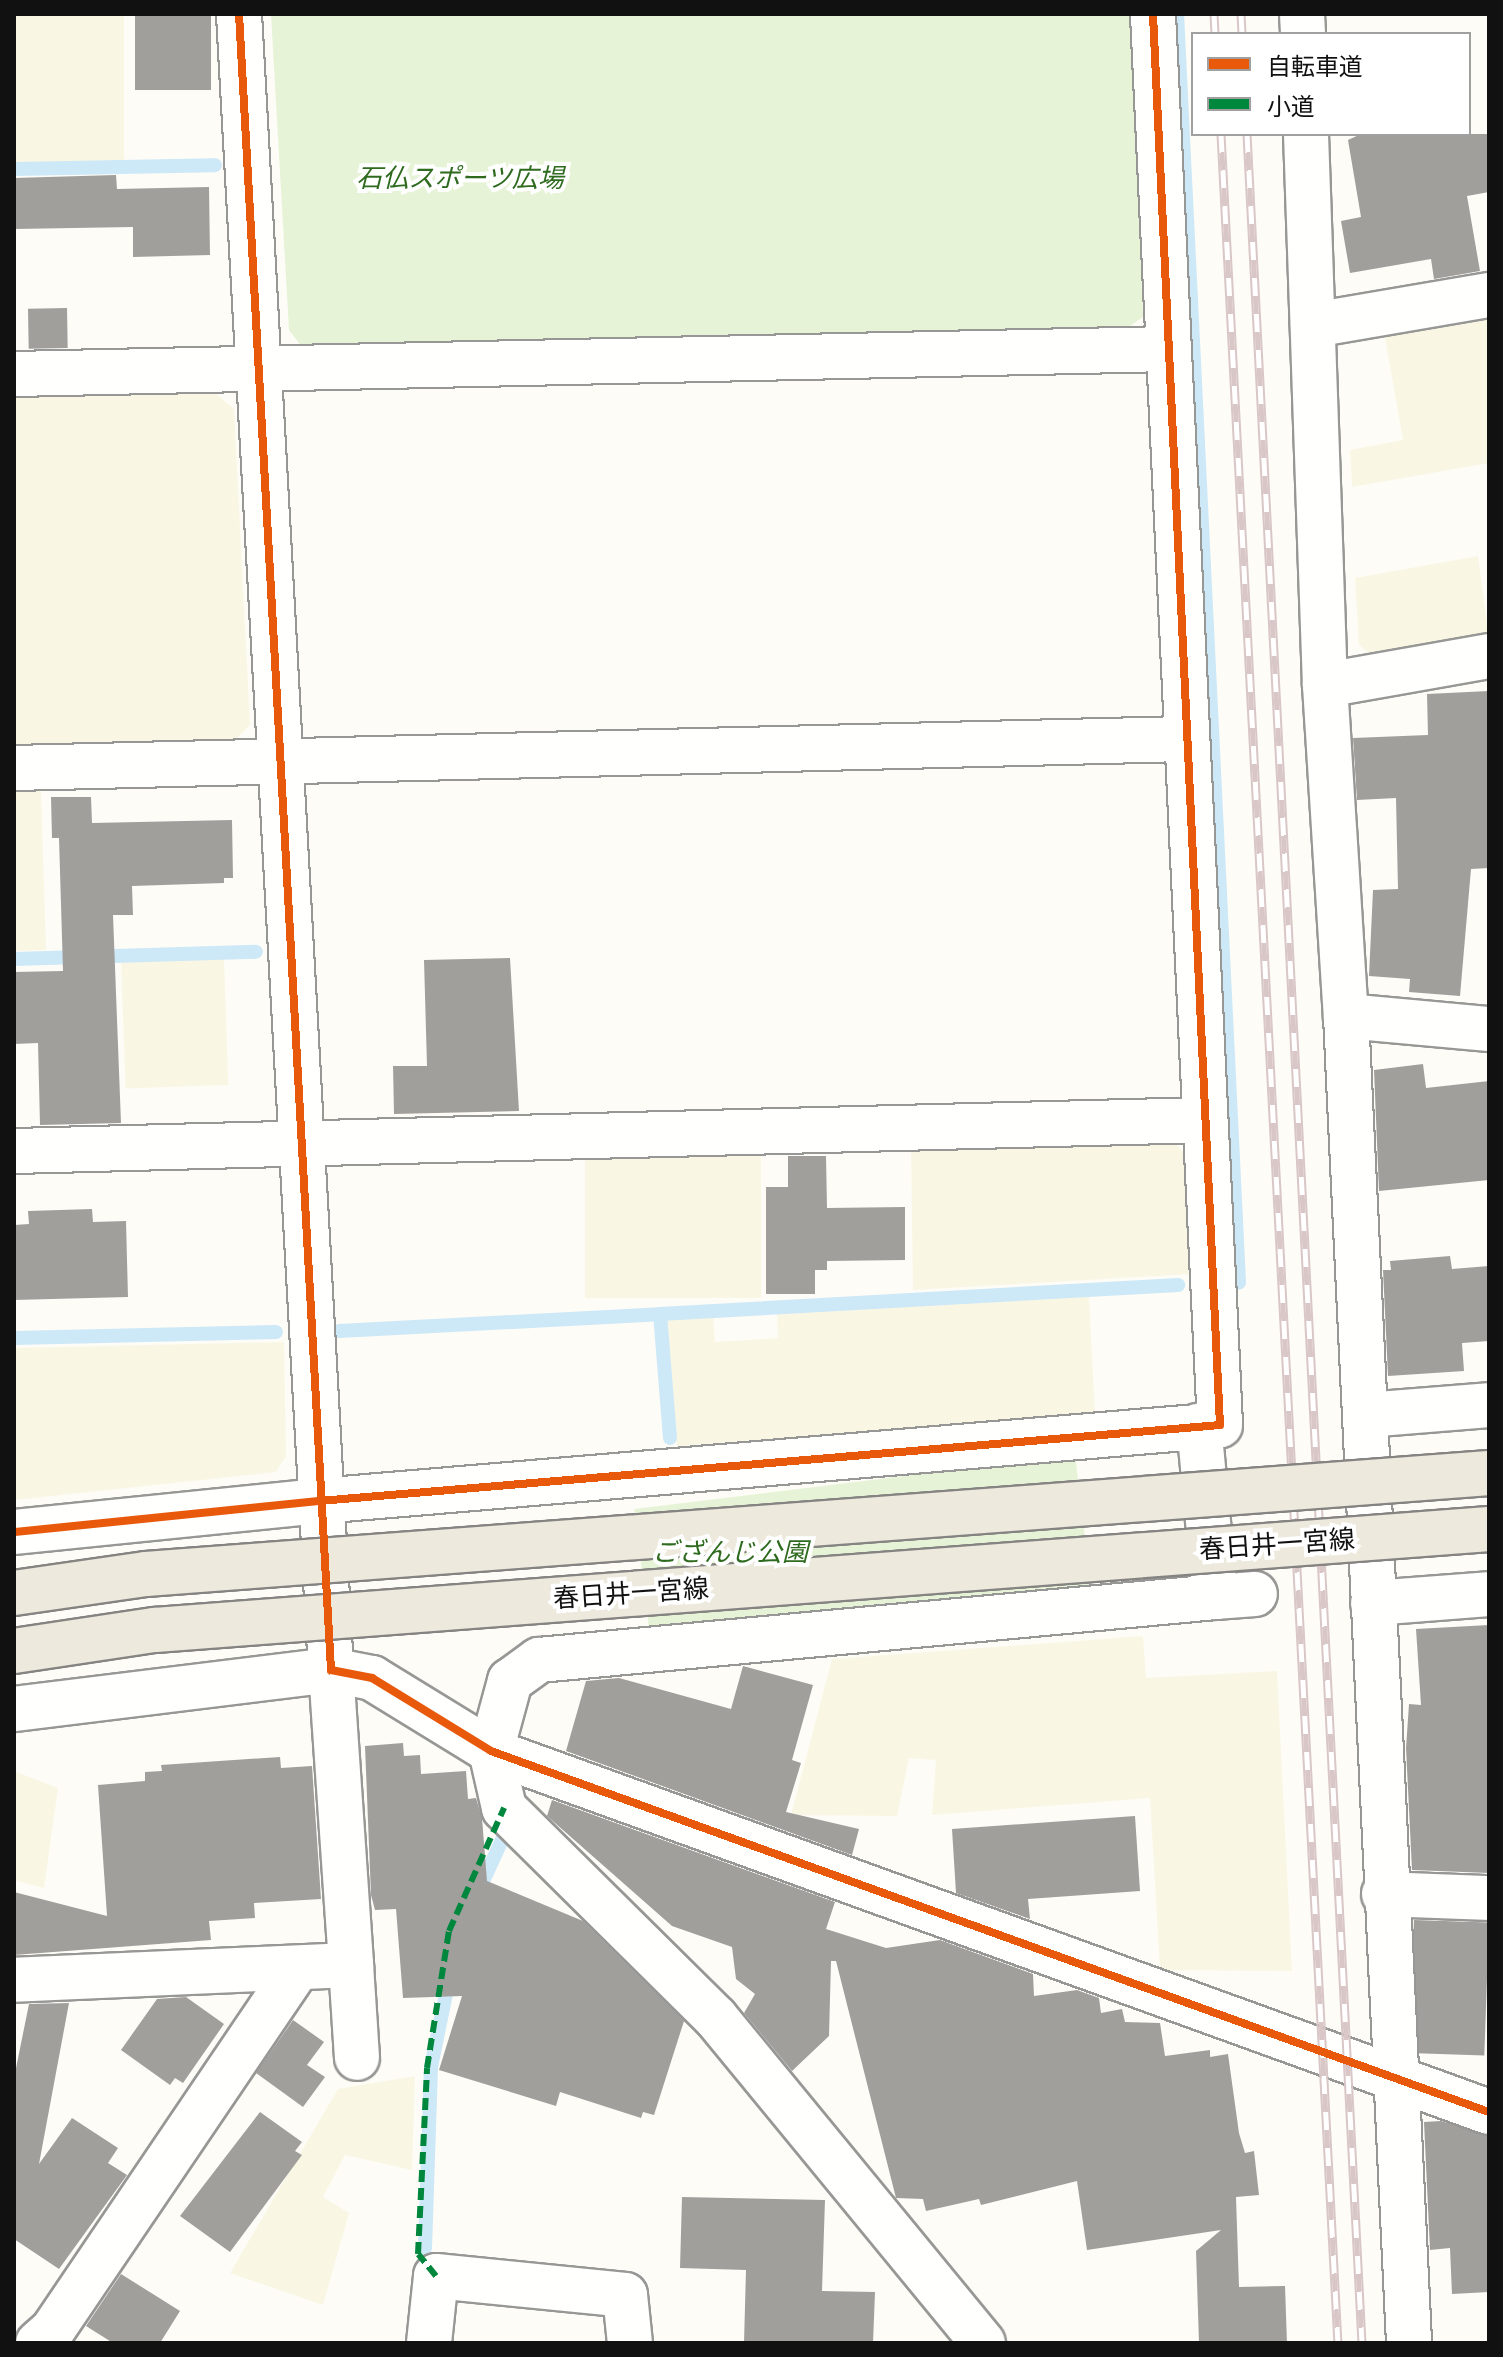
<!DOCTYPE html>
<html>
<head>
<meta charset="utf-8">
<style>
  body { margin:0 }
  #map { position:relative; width:1503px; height:2357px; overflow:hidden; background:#fdfcf7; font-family:"Times New Roman","Noto Sans JP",serif }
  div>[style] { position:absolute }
  .farmland>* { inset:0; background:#f9f7e4; transform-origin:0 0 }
  .green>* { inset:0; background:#e7f3d7; transform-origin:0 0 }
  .stream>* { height:14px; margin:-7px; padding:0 7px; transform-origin:7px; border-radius:7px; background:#cde8f7 }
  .building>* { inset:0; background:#a19f9c; transform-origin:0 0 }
  .roads { filter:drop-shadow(2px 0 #979795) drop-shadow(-2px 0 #979795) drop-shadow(0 2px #979795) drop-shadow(0 -2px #979795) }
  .minor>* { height:44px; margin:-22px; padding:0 22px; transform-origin:22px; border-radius:22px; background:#fffffe }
  .rail>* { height:9px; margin-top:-4.5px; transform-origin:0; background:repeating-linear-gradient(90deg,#fff 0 18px,#d9c6c7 0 36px); box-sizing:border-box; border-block:2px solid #d9c6c7 }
  .bridges { filter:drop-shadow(2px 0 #858482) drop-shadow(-2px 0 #858482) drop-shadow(0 2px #858482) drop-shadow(0 -2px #858482) }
  .major-bridge>* { height:44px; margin:-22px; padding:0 22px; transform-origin:22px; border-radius:22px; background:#ede9dc }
  .quiet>* { height:6px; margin-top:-3px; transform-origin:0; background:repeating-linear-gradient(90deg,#00873e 0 12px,transparent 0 18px) }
  .cycleway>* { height:8px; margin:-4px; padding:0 4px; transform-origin:4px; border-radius:4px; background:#e8590c }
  span { translate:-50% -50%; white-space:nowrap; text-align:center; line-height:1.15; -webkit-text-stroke:8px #fff; paint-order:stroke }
  .park-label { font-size:26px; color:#2f6b1f; font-style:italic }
  .street-label { font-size:26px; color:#111 }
  .frame { position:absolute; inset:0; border:16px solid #111; pointer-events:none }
  .legend { position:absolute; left:1191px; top:32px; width:280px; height:104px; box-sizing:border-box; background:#fff; border:2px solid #a0a0a0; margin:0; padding:10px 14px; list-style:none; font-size:24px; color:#111 }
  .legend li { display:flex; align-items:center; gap:16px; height:40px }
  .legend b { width:40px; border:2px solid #a0a0a0 }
</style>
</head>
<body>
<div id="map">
  <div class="farmland">
    <i style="left:14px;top:14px;width:110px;height:149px"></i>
    <i style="clip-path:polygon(1489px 313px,1489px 463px,1352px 487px,1350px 450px,1403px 440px,1384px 332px)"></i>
    <i style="clip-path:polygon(215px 393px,234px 409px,250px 725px,229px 746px,14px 750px,14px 397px)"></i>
    <i style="clip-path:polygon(1478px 556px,1489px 638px,1376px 659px,1359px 645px,1355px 578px)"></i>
    <i style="clip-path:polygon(14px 789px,41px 789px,46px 950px,14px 951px)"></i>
    <i style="left:224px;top:959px;width:126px;height:103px;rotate:88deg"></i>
    <i style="clip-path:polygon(1172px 1138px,1189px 1160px,1192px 1274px,913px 1290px,911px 1147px)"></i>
    <i style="left:761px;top:1152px;width:146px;height:176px;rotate:90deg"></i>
    <i style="clip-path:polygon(1089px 1295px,1095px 1416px,677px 1446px,665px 1319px,713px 1316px,715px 1342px,778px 1338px,777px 1312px)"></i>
    <i style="clip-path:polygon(284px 1342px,286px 1456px,276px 1472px,14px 1500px,14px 1348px)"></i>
    <i style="clip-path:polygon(1143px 1636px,1146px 1678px,1277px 1671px,1292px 1971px,1160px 1970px,1150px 1798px,932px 1815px,936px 1760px,909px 1758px,897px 1816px,791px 1815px,832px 1659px)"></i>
    <i style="clip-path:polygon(14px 1771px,58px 1788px,44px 1888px,14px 1880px)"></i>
    <i style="clip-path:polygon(415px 2076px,412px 2170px,345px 2155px,323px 2197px,349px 2213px,323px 2305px,230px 2273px,338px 2089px)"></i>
  </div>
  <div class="green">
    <i style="clip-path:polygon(271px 14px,1131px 14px,1143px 317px,1124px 330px,302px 347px,289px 330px)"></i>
    <i style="left:1075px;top:1455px;width:136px;height:444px;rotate:83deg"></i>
  </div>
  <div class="stream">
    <i style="left:1177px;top:14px;width:1270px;rotate:87.2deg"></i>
    <i style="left:14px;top:169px;width:201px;rotate:-1.1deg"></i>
    <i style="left:14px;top:959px;width:242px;rotate:-1.7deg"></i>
    <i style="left:339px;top:1331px;width:321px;rotate:-3deg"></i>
    <i style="left:14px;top:1338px;width:262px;rotate:-1.3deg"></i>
    <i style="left:670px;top:1438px;width:124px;rotate:-94.6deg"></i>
    <i style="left:660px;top:1314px;width:519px;rotate:-3.2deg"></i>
    <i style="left:478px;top:1892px;width:60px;rotate:-65.2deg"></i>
    <i style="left:425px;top:2248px;width:181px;rotate:-88.1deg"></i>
    <i style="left:431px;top:2067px;width:90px;rotate:-78.4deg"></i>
  </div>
  <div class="building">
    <i style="left:135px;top:14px;width:76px;height:76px"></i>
    <i style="clip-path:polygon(1361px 134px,1489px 134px,1489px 192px,1467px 196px,1480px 271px,1434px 279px,1431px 259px,1350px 273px,1341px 221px,1361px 217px,1348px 140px)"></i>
    <i style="clip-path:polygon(116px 175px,117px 189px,209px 187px,210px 255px,133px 257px,133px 227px,14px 229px,14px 178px)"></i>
    <i style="left:67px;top:308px;width:40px;height:39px;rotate:89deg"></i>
    <i style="clip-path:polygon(1489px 691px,1489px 868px,1471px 869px,1460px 996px,1409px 992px,1410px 979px,1369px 976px,1373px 890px,1398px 889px,1396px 798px,1357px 800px,1353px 738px,1428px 735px,1427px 694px)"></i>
    <i style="clip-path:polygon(51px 797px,91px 797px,92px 823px,232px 820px,233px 878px,224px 878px,224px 883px,132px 886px,133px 915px,113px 915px,121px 1123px,40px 1125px,38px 1043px,14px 1044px,14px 972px,63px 971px,59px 838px,52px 838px)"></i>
    <i style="clip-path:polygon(510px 958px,519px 1111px,394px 1114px,393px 1066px,427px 1066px,424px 960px)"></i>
    <i style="clip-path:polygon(1423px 1064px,1426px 1088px,1489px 1081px,1489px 1180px,1379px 1191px,1374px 1070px)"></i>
    <i style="clip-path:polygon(788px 1156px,826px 1156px,827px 1208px,905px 1207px,905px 1260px,827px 1261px,827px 1270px,815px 1270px,815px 1294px,766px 1294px,766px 1187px,788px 1187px)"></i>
    <i style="clip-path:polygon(92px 1209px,93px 1222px,126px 1221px,128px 1297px,14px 1300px,14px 1225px,29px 1224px,28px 1211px)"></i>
    <i style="clip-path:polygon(1450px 1256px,1452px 1269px,1489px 1266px,1489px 1341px,1462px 1343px,1464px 1371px,1388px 1376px,1383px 1270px,1391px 1270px,1390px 1261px)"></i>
    <i style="clip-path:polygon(1489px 1625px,1489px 1873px,1412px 1870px,1406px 1748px,1409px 1704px,1421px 1705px,1416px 1629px)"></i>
    <i style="clip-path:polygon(743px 1666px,813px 1685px,792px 1760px,801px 1763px,786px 1812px,859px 1829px,852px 1855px,566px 1751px,586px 1681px,619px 1678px,731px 1709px)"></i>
    <i style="clip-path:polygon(403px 1743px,404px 1756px,420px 1755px,421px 1774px,466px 1771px,468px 1799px,476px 1798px,482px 1818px,487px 1881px,583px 1921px,684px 2021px,654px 2115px,643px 2112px,641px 2118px,560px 2092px,556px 2106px,439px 2070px,462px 1996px,403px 1998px,396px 1909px,375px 1910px,371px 1895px,365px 1746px)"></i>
    <i style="clip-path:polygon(280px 1757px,281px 1768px,312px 1766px,321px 1899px,254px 1903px,255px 1918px,209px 1921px,211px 1940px,14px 1955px,14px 1892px,107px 1916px,98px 1785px,145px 1781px,145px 1772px,162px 1771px,161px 1765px)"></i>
    <i style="clip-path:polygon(552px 1800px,835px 1902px,826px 1929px,886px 1948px,940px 1940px,1033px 1974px,1034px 1996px,1077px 1990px,1099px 1998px,1101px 2013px,1122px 2009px,1125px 2022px,1160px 2023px,1165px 2056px,1210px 2050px,1210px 2057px,1228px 2054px,1239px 2133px,1245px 2153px,1254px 2151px,1259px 2195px,1236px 2197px,1239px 2287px,1285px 2286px,1287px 2343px,1199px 2343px,1196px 2251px,1221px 2230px,1087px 2250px,1077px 2181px,981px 2205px,979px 2199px,926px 2211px,923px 2199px,896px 2198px,836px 1961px,831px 1961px,829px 2036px,792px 2071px,744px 2013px,755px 1994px,736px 1979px,732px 1947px,672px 1926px,547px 1816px)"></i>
    <i style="clip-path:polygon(1135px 1816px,1140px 1891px,1028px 1899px,1030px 1919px,956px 1893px,952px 1829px)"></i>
    <i style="left:1414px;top:1920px;width:75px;height:133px;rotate:2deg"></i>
    <i style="clip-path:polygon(186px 1997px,224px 2024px,183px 2083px,175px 2078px,170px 2085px,121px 2050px,157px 1999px)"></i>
    <i style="clip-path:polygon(69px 2003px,39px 2164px,72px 2118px,118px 2148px,108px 2163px,127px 2175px,59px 2269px,14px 2239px,14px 2078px,29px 2004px)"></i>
    <i style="clip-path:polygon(293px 2020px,324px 2042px,307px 2065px,325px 2077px,303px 2107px,256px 2073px)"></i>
    <i style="clip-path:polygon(260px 2112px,302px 2142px,295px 2151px,302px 2155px,230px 2252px,180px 2216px)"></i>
    <i style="clip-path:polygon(1441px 2121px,1489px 2136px,1489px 2292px,1452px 2294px,1450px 2248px,1430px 2250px,1424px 2122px)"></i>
    <i style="clip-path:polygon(682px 2197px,825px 2200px,822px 2291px,875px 2292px,873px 2343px,744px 2343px,746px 2270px,680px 2268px)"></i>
    <i style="clip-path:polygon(121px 2274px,180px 2311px,160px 2343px,113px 2343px,86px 2326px)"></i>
  </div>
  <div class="roads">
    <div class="minor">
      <i style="left:239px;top:14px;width:1659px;rotate:86.82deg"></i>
      <i style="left:331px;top:1670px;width:42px;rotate:11deg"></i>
      <i style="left:372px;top:1678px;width:140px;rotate:31.5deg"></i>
      <i style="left:491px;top:1751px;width:1061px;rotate:19.89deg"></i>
      <i style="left:1302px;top:14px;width:20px;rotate:87deg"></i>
      <i style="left:1306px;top:134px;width:551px;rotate:88.03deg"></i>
      <i style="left:1325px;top:685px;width:332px;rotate:86.4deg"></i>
      <i style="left:1346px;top:1016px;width:144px;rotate:5.2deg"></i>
      <i style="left:1313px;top:325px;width:179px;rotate:-9.7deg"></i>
      <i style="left:14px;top:374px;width:1155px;rotate:-1.24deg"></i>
      <i style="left:1325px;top:685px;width:167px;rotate:-10deg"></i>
      <i style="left:14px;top:768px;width:1173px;rotate:-1.42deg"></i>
      <i style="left:1346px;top:1016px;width:1328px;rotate:87.28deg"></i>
      <i style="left:14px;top:1151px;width:1191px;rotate:-1.49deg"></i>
      <i style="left:1366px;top:1415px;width:123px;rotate:-4.6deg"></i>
      <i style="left:14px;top:1532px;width:307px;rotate:-5.8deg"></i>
      <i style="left:319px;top:1501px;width:904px;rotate:-4.82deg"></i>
      <i style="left:1220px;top:1425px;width:1413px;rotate:-92.72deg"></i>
      <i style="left:1215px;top:1597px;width:40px;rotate:-4.3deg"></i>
      <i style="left:1373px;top:1603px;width:116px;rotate:-4.4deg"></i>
      <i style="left:14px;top:1709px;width:319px;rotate:-7deg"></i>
      <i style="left:331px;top:1670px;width:296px;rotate:86.1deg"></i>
      <i style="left:351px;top:1965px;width:337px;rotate:177.5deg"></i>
      <i style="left:1384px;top:1894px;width:105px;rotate:2.2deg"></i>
      <i style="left:351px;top:1965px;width:93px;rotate:86.3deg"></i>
      <i style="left:38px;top:2343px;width:18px;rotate:-41deg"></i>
      <i style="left:52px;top:2331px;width:437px;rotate:-55.9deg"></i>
      <i style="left:429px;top:2343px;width:67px;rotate:-84deg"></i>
      <i style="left:436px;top:2276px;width:190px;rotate:5.7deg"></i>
      <i style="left:625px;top:2295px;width:48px;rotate:84.1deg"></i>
      <i style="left:983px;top:2343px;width:421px;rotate:-129.4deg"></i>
      <i style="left:716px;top:2018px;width:298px;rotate:-135.3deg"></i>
      <i style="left:504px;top:1808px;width:58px;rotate:-102.8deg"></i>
      <i style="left:491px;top:1751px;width:73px;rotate:-74.8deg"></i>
      <i style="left:510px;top:1681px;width:36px;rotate:-36deg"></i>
      <i style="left:539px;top:1660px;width:679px;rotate:-5.32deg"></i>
      <i style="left:1215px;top:1597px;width:172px;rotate:-95.3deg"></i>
    </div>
  </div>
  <div class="rail">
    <i style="left:1214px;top:14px;width:20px;rotate:87deg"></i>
    <i style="left:1241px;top:14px;width:20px;rotate:87deg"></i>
    <i style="left:1221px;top:134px;width:2212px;rotate:86.97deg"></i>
    <i style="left:1247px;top:134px;width:2212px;rotate:87.02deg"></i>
  </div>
  <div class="bridges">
    <div class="major-bridge">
      <i style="left:14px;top:1593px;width:133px;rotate:-8.2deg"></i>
      <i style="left:146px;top:1574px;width:1347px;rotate:-4.3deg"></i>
      <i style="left:14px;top:1651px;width:143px;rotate:-8.5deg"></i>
      <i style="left:155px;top:1630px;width:1338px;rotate:-4.33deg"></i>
    </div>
  </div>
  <div class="quiet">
    <i style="left:436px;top:2276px;width:28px;rotate:-129deg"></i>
    <i style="left:418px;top:2254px;width:186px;rotate:-87.2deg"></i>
    <i style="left:427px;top:2068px;width:139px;rotate:-80.9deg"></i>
    <i style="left:449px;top:1931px;width:135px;rotate:-65.9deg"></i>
  </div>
  <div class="cycleway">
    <i style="left:239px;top:14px;width:1659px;rotate:86.82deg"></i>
    <i style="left:331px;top:1670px;width:42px;rotate:11deg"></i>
    <i style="left:372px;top:1678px;width:140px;rotate:31.5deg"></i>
    <i style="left:491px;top:1751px;width:1061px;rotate:19.89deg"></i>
    <i style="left:14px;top:1532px;width:307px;rotate:-5.8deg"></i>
    <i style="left:319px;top:1501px;width:904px;rotate:-4.82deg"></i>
    <i style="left:1220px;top:1425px;width:1413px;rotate:-92.72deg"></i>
  </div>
  <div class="park-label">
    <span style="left:460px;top:179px">石仏スポーツ広場</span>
    <span style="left:730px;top:1553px">ござんじ公園</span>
  </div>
  <div class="street-label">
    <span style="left:1277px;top:1545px;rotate:-4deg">春日井一宮線</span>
    <span style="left:631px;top:1594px;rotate:-4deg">春日井一宮線</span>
  </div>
  <div class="frame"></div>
  <ul class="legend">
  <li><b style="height:10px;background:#e8590c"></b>自転車道</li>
  <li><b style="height:10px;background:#00873e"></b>小道</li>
  </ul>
</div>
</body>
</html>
